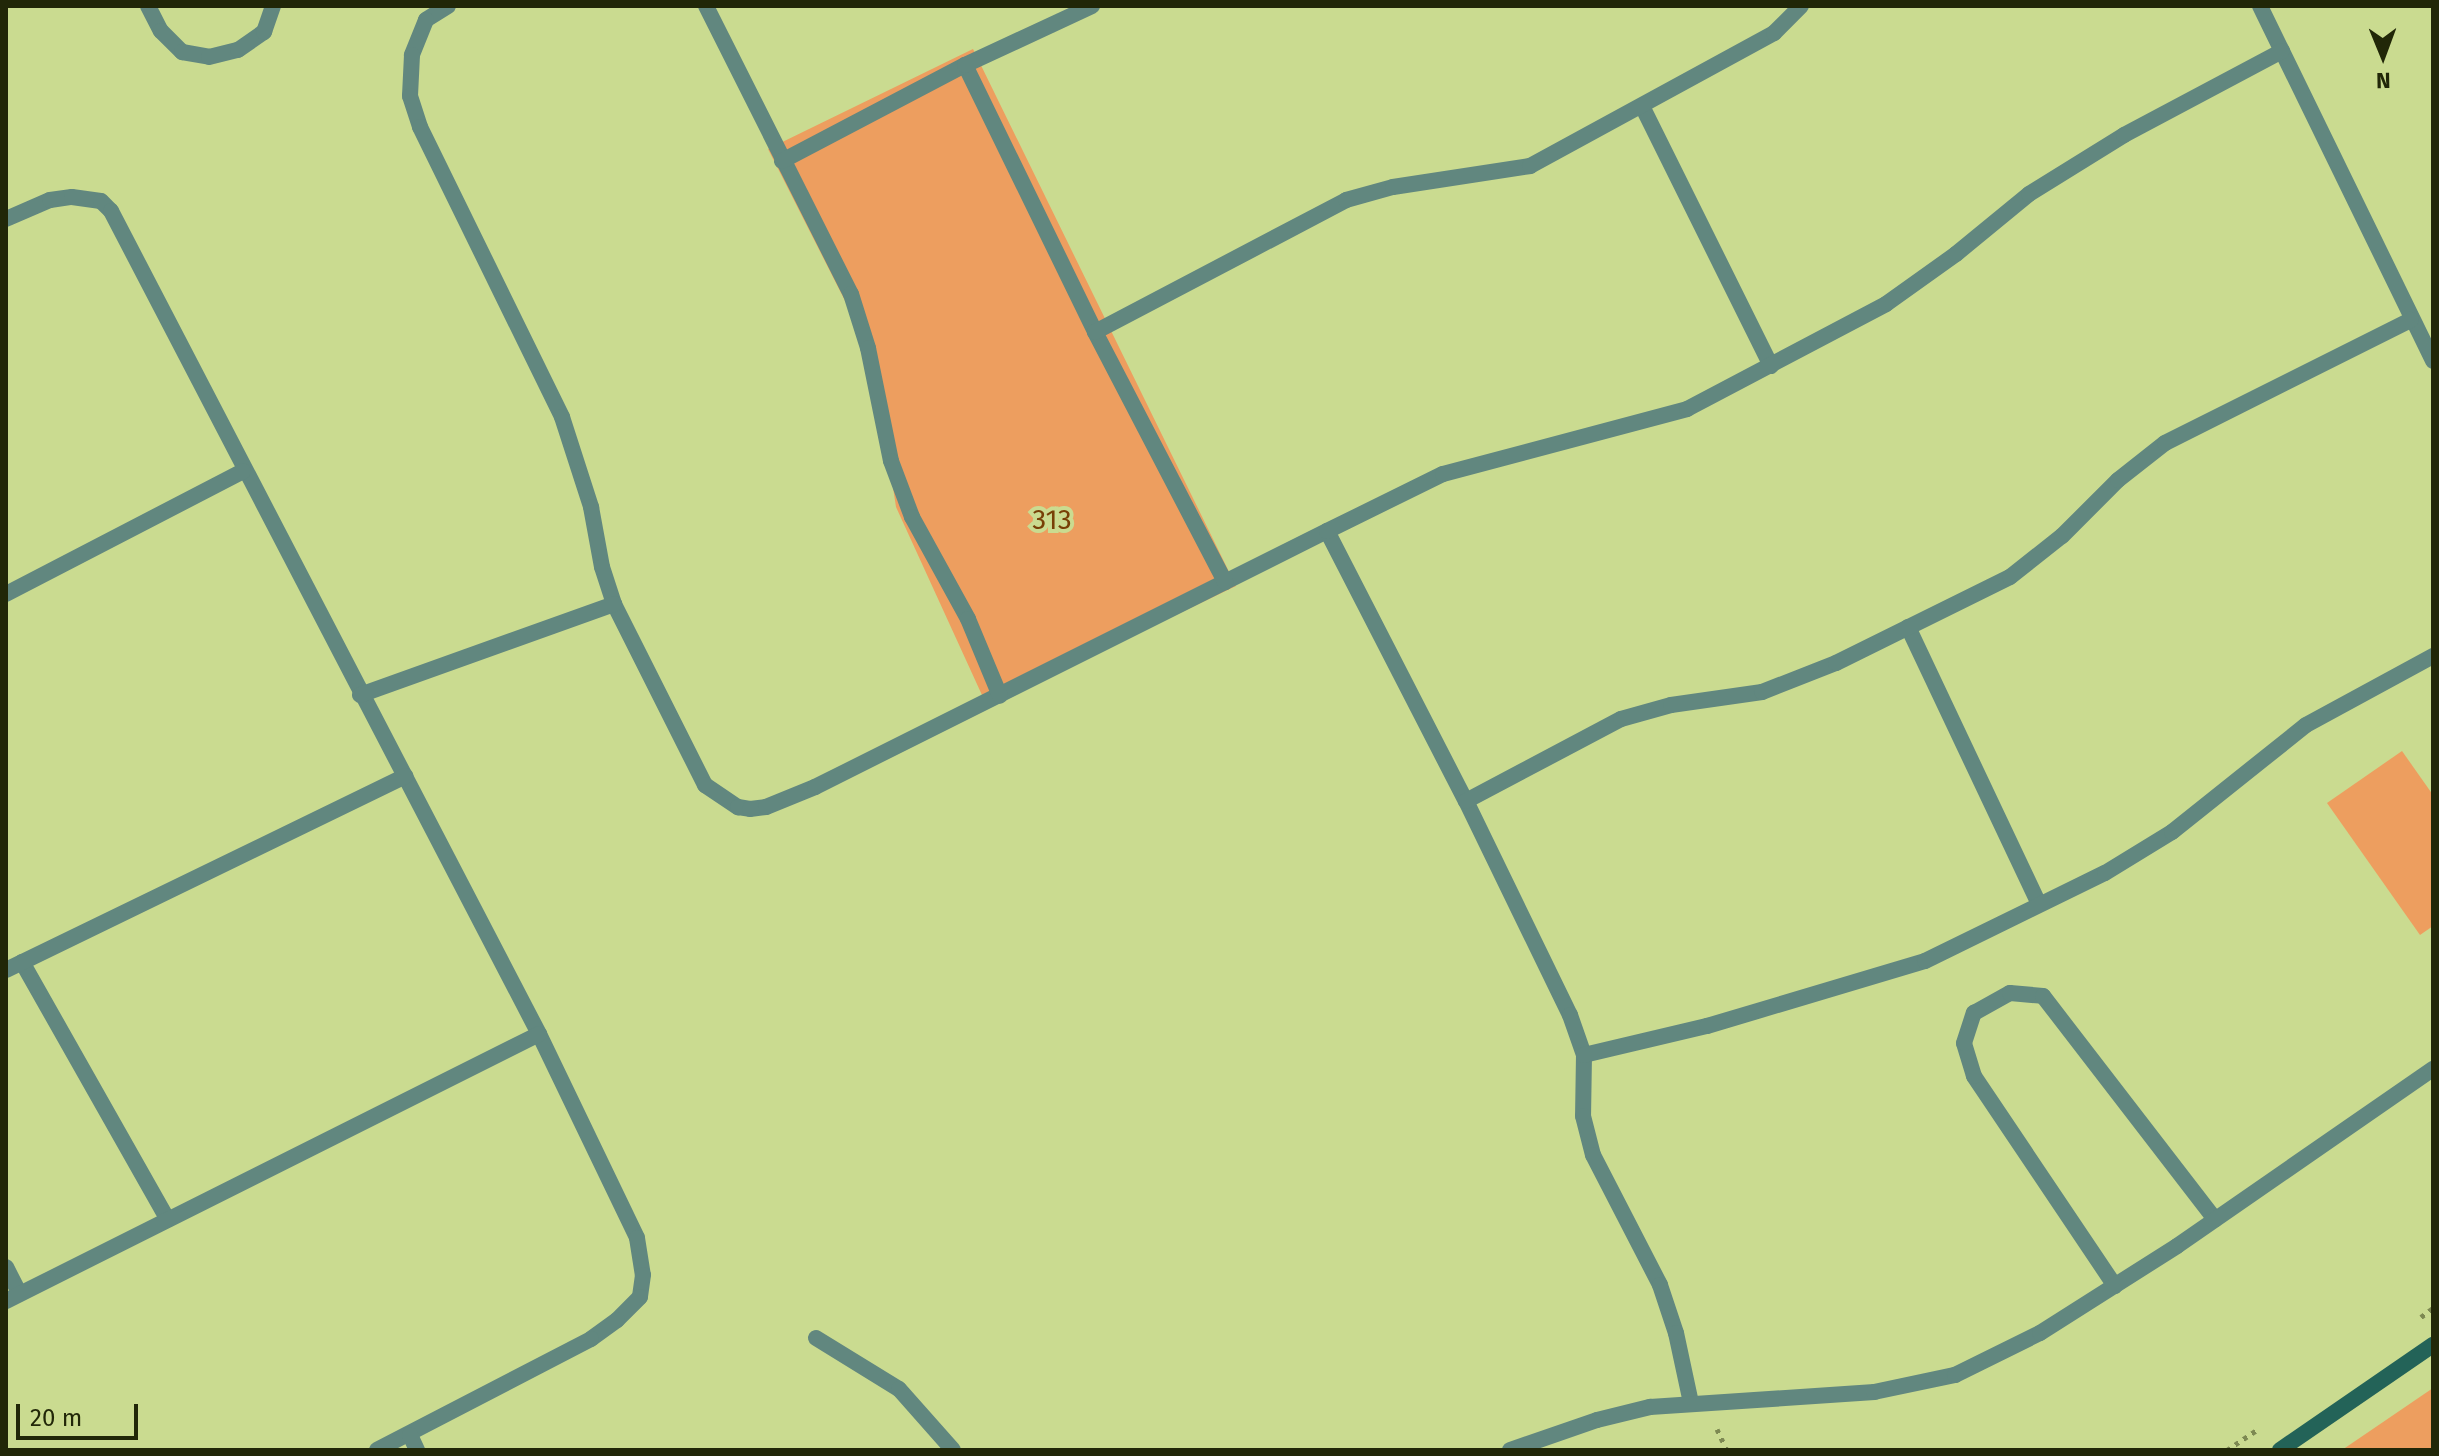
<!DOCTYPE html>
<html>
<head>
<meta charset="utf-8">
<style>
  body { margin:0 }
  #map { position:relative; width:2439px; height:1456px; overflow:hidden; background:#cadb90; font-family:"Fira Sans",sans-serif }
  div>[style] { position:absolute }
  .green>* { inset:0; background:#ed9e5f }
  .path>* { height:5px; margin-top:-2.5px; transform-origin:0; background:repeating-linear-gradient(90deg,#7d8952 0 4px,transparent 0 10px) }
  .lane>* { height:16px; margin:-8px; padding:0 8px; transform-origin:8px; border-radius:8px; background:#61877f }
  .street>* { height:16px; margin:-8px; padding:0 8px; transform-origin:8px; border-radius:8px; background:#61877f }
  .secondary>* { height:16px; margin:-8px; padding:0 8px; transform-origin:8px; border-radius:8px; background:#236358 }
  span { translate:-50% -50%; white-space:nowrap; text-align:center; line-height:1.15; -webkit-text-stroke:8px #cadb90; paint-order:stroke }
  .park-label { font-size:28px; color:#784006 }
  .frame { position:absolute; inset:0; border:8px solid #212708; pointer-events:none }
  .north { position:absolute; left:2343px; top:16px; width:80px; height:80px; -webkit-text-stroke:6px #cadb90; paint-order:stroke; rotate:179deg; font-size:22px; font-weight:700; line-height:32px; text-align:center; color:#212708 }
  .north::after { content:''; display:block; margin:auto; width:28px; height:36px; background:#212708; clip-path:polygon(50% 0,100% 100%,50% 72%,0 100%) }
  .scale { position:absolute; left:16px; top:1404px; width:122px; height:36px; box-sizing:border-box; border:4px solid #212708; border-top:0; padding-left:10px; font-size:24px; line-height:28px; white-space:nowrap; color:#212708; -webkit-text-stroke:6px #cadb90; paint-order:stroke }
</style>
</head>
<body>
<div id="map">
  <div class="green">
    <i style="clip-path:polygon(973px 49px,1236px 586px,987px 706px,896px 507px,873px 356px,768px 149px)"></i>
    <i style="clip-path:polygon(2402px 751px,2433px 795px,2433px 926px,2420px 935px,2327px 803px)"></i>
    <i style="clip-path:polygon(2433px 1388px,2433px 1450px,2342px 1450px)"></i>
  </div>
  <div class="path">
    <i style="left:2421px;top:1317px;width:15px;rotate:-37deg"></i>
    <i style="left:1717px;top:1429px;width:23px;rotate:65deg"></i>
    <i style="left:2227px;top:1450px;width:37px;rotate:-34deg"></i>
  </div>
  <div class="lane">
    <i style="left:2115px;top:1286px;width:253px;rotate:-123.9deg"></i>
    <i style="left:1974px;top:1076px;width:34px;rotate:-107deg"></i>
    <i style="left:1964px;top:1043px;width:32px;rotate:-72deg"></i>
    <i style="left:1974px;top:1013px;width:41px;rotate:-29.1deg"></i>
    <i style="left:2010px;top:993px;width:33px;rotate:5deg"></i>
    <i style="left:2043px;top:996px;width:282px;rotate:52.4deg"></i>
    <i style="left:816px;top:1338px;width:97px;rotate:31.6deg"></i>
    <i style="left:899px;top:1389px;width:81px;rotate:48.5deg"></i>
  </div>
  <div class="street">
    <i style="left:148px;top:6px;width:28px;rotate:63deg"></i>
    <i style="left:161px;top:31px;width:30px;rotate:45deg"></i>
    <i style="left:182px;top:52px;width:27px;rotate:10deg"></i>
    <i style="left:209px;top:57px;width:30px;rotate:-14deg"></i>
    <i style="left:238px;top:50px;width:32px;rotate:-35deg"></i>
    <i style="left:264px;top:32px;width:28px;rotate:-71deg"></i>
    <i style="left:448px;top:6px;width:26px;rotate:148deg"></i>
    <i style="left:426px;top:20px;width:38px;rotate:112deg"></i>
    <i style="left:412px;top:55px;width:41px;rotate:92.8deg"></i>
    <i style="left:410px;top:96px;width:33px;rotate:72deg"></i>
    <i style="left:420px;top:127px;width:323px;rotate:63.9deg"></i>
    <i style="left:562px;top:417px;width:95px;rotate:72.1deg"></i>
    <i style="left:591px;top:507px;width:61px;rotate:79.6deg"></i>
    <i style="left:602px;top:567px;width:39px;rotate:72deg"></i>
    <i style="left:614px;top:604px;width:203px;rotate:63.3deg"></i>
    <i style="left:705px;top:785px;width:40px;rotate:34deg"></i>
    <i style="left:738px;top:807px;width:12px;rotate:9deg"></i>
    <i style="left:750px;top:809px;width:16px;rotate:-7deg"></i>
    <i style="left:766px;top:807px;width:53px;rotate:-22.2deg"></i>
    <i style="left:815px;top:787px;width:572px;rotate:-26.57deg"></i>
    <i style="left:1327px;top:531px;width:304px;rotate:62.8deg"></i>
    <i style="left:1466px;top:801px;width:238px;rotate:64.1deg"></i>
    <i style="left:1570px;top:1015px;width:42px;rotate:70.7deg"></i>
    <i style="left:1584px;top:1055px;width:61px;rotate:90.9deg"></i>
    <i style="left:1583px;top:1116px;width:40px;rotate:75.6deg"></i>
    <i style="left:1593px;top:1155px;width:146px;rotate:62.7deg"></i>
    <i style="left:1660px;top:1285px;width:51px;rotate:71.6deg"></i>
    <i style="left:1676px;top:1333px;width:72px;rotate:77.9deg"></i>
    <i style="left:706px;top:6px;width:322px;rotate:63.3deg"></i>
    <i style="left:851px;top:294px;width:57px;rotate:72.5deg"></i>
    <i style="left:868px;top:348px;width:115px;rotate:78.5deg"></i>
    <i style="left:891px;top:461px;width:60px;rotate:69.4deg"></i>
    <i style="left:912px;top:517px;width:116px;rotate:61.2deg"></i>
    <i style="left:968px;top:619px;width:83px;rotate:67.4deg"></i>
    <i style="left:2260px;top:6px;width:395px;rotate:64deg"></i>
    <i style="left:965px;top:65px;width:297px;rotate:64deg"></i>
    <i style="left:1095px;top:332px;width:282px;rotate:62.5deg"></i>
    <i style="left:1643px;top:108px;width:288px;rotate:63.6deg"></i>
    <i style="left:782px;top:161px;width:207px;rotate:-27.7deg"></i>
    <i style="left:965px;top:65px;width:140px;rotate:-24.9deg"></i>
    <i style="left:6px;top:219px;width:48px;rotate:-23.4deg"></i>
    <i style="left:50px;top:200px;width:22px;rotate:-8deg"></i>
    <i style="left:72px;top:197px;width:29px;rotate:8deg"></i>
    <i style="left:101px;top:201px;width:14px;rotate:45deg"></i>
    <i style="left:111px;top:211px;width:928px;rotate:62.52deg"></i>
    <i style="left:539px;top:1034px;width:226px;rotate:64.3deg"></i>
    <i style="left:637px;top:1238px;width:37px;rotate:81deg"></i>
    <i style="left:643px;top:1275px;width:22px;rotate:98deg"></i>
    <i style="left:640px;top:1297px;width:33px;rotate:135deg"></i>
    <i style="left:617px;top:1320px;width:32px;rotate:144deg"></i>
    <i style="left:591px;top:1339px;width:241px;rotate:152.6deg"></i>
    <i style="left:1095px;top:332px;width:284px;rotate:-27.7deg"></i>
    <i style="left:1346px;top:200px;width:49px;rotate:-15.5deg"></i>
    <i style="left:1393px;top:187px;width:139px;rotate:-8.7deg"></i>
    <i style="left:1530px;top:166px;width:278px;rotate:-28.6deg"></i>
    <i style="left:1774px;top:33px;width:38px;rotate:-45deg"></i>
    <i style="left:1327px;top:531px;width:129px;rotate:-26.2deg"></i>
    <i style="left:1443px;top:474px;width:253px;rotate:-14.9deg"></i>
    <i style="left:1687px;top:409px;width:225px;rotate:-27.8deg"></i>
    <i style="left:1886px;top:304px;width:86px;rotate:-35.5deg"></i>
    <i style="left:1956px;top:254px;width:94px;rotate:-39.4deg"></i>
    <i style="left:2029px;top:194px;width:112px;rotate:-31.8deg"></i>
    <i style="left:2124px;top:135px;width:179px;rotate:-28deg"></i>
    <i style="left:6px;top:594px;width:267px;rotate:-27.4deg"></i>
    <i style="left:1908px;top:627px;width:306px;rotate:64.7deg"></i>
    <i style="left:360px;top:695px;width:270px;rotate:-19.7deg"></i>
    <i style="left:1466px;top:801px;width:175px;rotate:-27.9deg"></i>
    <i style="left:1621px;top:719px;width:52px;rotate:-15.6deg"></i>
    <i style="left:1671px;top:705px;width:92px;rotate:-8.1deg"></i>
    <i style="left:1762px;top:692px;width:79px;rotate:-21.4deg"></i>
    <i style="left:1836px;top:663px;width:194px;rotate:-26.3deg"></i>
    <i style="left:2010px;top:577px;width:66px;rotate:-38.3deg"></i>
    <i style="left:2062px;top:536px;width:79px;rotate:-45deg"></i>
    <i style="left:2118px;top:480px;width:60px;rotate:-38.2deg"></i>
    <i style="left:2165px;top:443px;width:275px;rotate:-26.6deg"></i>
    <i style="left:22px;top:962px;width:296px;rotate:60.5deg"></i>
    <i style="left:6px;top:970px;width:444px;rotate:-25.9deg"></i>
    <i style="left:1584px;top:1055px;width:126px;rotate:-13.3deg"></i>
    <i style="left:1707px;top:1026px;width:227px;rotate:-16.6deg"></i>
    <i style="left:1925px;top:961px;width:200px;rotate:-26.1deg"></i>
    <i style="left:2105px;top:873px;width:79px;rotate:-31.5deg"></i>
    <i style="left:2172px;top:832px;width:171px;rotate:-38.6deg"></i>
    <i style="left:2306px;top:725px;width:145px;rotate:-28.5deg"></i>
    <i style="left:6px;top:1267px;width:30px;rotate:63deg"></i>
    <i style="left:6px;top:1301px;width:596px;rotate:-26.61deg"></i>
    <i style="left:410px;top:1435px;width:17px;rotate:65deg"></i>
    <i style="left:1510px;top:1450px;width:92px;rotate:-19deg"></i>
    <i style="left:1597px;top:1420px;width:55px;rotate:-13.8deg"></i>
    <i style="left:1650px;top:1407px;width:225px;rotate:-3.8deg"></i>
    <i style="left:1874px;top:1392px;width:83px;rotate:-11.9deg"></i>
    <i style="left:1955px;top:1375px;width:95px;rotate:-26.3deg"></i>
    <i style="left:2040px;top:1333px;width:162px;rotate:-32.4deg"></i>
    <i style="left:2177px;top:1246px;width:311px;rotate:-34.7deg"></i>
  </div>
  <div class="secondary">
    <i style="left:2280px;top:1450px;width:186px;rotate:-34.5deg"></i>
  </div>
  <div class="park-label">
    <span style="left:1052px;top:520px">313</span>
  </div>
  <div class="frame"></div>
  <div class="north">N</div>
  <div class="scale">20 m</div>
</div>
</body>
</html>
